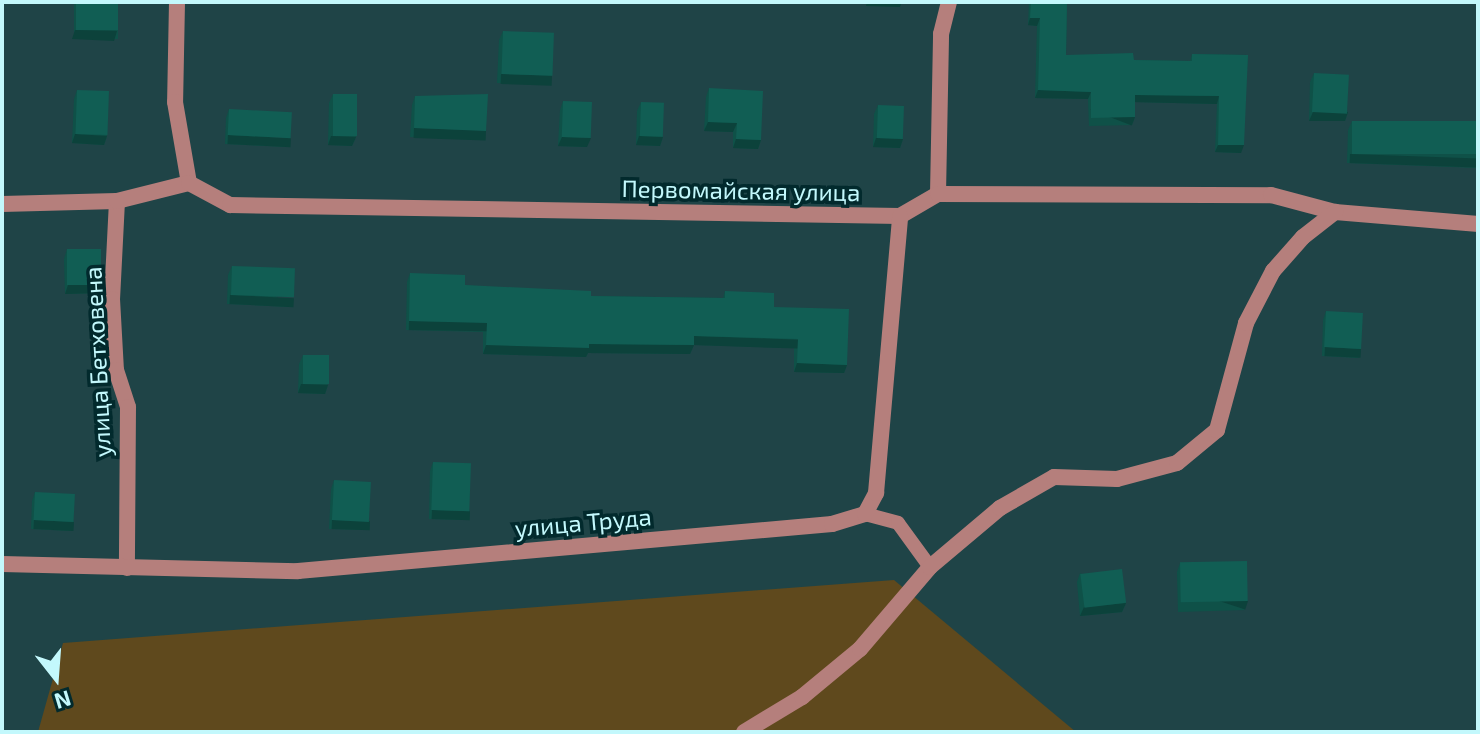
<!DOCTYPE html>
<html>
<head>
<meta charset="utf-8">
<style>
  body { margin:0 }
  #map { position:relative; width:1480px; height:734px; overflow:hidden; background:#1f4447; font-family:"Exo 2",sans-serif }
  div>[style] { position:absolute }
  .green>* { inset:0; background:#5f491d }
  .service>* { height:14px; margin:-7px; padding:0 7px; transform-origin:7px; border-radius:7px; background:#b57f7c }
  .minor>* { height:16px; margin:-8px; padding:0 8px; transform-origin:8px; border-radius:8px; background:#b57f7c }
  .wall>* { inset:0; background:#0f5148; transform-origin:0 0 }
  .shaded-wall>* { inset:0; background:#0c423b; transform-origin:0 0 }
  .building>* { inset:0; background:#115e54; transform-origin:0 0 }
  span { translate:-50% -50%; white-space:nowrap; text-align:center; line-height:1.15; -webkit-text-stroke:7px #022a2d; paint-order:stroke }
  .street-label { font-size:24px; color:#c3f8fc }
  .frame { position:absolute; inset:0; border:4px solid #c3f8fc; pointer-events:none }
  .north { position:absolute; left:16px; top:638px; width:80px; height:80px; -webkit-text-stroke:6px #022a2d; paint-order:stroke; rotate:163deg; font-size:22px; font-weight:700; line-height:32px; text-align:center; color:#c3f8fc }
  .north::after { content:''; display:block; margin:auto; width:28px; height:36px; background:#c3f8fc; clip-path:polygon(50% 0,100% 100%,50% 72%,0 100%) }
</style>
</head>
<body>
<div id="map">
  <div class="green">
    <i style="clip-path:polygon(894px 580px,1076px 732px,38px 732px,63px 643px)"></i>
  </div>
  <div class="service">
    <i style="left:865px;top:514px;width:34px;rotate:15deg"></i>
    <i style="left:898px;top:523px;width:54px;rotate:54deg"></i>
  </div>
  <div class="minor">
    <i style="left:177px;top:2px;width:100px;rotate:91.1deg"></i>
    <i style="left:175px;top:102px;width:82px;rotate:80.2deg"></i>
    <i style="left:938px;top:194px;width:160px;rotate:-88.9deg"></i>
    <i style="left:941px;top:34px;width:33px;rotate:-76deg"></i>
    <i style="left:117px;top:201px;width:98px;rotate:92.9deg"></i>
    <i style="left:112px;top:299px;width:71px;rotate:86.8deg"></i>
    <i style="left:116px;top:370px;width:39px;rotate:72deg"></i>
    <i style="left:128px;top:407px;width:161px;rotate:90.4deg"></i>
    <i style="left:2px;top:204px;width:115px;rotate:-1.5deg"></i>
    <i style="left:117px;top:201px;width:74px;rotate:-14deg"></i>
    <i style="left:189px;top:183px;width:47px;rotate:28.2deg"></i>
    <i style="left:230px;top:205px;width:670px;rotate:0.94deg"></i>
    <i style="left:900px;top:216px;width:44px;rotate:-30.1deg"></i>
    <i style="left:938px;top:194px;width:333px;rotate:0.2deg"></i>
    <i style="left:1271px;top:195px;width:66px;rotate:14.9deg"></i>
    <i style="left:1335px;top:212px;width:144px;rotate:4.8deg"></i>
    <i style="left:2px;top:564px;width:296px;rotate:1.4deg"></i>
    <i style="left:298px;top:571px;width:536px;rotate:-5.03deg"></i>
    <i style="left:832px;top:524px;width:34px;rotate:-17deg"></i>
    <i style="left:865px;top:514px;width:24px;rotate:-62deg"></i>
    <i style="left:876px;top:493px;width:278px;rotate:-85deg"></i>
    <i style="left:744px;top:732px;width:68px;rotate:-31.1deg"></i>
    <i style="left:802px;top:697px;width:75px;rotate:-39.6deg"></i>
    <i style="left:860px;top:649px;width:108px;rotate:-49.5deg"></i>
    <i style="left:930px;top:567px;width:92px;rotate:-40.1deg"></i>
    <i style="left:1000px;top:508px;width:62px;rotate:-29.9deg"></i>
    <i style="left:1054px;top:477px;width:63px;rotate:1.8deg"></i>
    <i style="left:1117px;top:479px;width:62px;rotate:-14.9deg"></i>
    <i style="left:1177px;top:463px;width:52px;rotate:-39.5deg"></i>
    <i style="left:1217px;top:430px;width:111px;rotate:-74.8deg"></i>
    <i style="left:1246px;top:323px;width:59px;rotate:-62.6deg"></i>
    <i style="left:1273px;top:271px;width:45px;rotate:-48.6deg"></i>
    <i style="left:1303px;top:237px;width:41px;rotate:-38deg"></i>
  </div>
  <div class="wall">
    <i style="left:74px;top:2px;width:44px;height:37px"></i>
    <i style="clip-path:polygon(1029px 2px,1067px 2px,1066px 55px,1134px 60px,1190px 61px,1192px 54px,1248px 55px,1241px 153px,1215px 152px,1217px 104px,1135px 102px,1135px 117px,1132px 125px,1089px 126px,1088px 99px,1035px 98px,1037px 26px,1028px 25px)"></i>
    <i style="clip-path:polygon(503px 31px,552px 76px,549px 85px,497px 83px,499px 40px)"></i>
    <i style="clip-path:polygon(1314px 73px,1348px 112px,1345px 121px,1309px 121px,1310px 82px)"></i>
    <i style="clip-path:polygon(709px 88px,761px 140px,758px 149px,733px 148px,733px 132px,704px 131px,706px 97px)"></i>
    <i style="clip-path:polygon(77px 90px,107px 136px,104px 145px,72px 143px,74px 99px)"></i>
    <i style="clip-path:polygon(333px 94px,356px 137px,352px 146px,328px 145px,329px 103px)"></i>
    <i style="clip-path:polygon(415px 96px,483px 140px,410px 137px,412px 105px)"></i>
    <i style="clip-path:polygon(563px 101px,587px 147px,558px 146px,560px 110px)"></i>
    <i style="clip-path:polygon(641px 102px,663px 137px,660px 146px,636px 145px,637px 111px)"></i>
    <i style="clip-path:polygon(878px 105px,903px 139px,900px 148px,873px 147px,874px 114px)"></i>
    <i style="clip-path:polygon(229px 109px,288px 147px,225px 144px,226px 118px)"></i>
    <i style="clip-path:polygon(1352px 121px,1478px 121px,1478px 168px,1347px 163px,1348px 130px)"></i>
    <i style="clip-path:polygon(67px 249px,99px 293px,65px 294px,64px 259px)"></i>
    <i style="clip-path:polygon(232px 266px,291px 307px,227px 304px,228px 275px)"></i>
    <i style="clip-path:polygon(410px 273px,465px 285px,591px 296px,723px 298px,725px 291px,774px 307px,847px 365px,844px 373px,794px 372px,794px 348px,694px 345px,690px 354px,588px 353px,586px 357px,483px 354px,483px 332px,406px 330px,407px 282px)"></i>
    <i style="clip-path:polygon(1326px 311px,1361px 349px,1358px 358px,1322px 356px,1323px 320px)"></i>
    <i style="clip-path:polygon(303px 355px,328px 385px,325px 394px,298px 393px,299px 364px)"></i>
    <i style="clip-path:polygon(433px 462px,470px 511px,467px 520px,429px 519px,430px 471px)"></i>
    <i style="clip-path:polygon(334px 480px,367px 530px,329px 529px,331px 489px)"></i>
    <i style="clip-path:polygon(35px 492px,74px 522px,71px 531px,31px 529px,32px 501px)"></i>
    <i style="clip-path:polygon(1180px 563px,1245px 610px,1178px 612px,1177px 572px)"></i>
    <i style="clip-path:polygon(1080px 573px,1126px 603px,1122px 612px,1080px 616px,1077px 582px)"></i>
  </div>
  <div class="shaded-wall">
    <i style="clip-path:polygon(867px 2px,902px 2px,900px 7px,866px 6px)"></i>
    <i style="clip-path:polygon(1030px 18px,1040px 18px,1037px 26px,1028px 25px)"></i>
    <i style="clip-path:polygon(75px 30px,117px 31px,114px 41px,72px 39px)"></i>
    <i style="left:501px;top:74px;width:51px;height:10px;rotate:2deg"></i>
    <i style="clip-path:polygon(1038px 90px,1091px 92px,1088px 99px,1035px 98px)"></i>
    <i style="clip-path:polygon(1135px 95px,1219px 96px,1217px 104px,1132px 102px)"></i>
    <i style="clip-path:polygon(1313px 112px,1348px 112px,1345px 121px,1309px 121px)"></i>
    <i style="left:1135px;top:117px;width:9px;height:44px;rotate:111deg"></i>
    <i style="clip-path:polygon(708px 122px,737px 123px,733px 132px,704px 131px)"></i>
    <i style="left:414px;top:128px;width:72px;height:10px;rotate:2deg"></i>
    <i style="clip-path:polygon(75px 134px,107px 136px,104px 145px,72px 143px)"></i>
    <i style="left:228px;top:135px;width:63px;height:9px;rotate:3deg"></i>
    <i style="clip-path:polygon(331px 136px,356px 137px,352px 146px,328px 145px)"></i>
    <i style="clip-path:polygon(639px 136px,663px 137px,660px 146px,636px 145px)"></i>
    <i style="clip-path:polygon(562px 137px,591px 138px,587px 147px,558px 146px)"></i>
    <i style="clip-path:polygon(876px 138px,903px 139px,900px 148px,873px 147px)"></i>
    <i style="clip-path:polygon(736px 139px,761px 140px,758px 149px,733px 148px)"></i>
    <i style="clip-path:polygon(1218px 145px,1244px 145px,1241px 153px,1215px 152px)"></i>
    <i style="left:1350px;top:154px;width:128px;height:9px;rotate:2deg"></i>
    <i style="clip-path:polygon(102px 284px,99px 293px,65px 294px,68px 285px)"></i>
    <i style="left:230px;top:295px;width:64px;height:9px;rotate:3deg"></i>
    <i style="left:409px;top:321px;width:78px;height:9px;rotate:1deg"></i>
    <i style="left:694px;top:336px;width:104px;height:9px;rotate:2deg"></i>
    <i style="clip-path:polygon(589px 344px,694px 345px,690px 354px,588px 353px,586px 357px,483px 354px,486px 345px)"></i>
    <i style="left:1325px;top:347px;width:36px;height:9px;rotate:3deg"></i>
    <i style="clip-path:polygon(797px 363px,847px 365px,844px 373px,794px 372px)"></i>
    <i style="clip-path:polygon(301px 384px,328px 385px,325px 394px,298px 393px)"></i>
    <i style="left:432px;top:510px;width:38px;height:9px;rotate:2deg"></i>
    <i style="left:34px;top:520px;width:40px;height:9px;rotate:3deg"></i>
    <i style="left:332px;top:520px;width:38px;height:9px;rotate:2deg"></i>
    <i style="left:1248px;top:601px;width:9px;height:67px;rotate:108deg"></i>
    <i style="clip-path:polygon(1126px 603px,1122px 612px,1080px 616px,1084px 607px)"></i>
  </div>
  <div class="building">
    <i style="left:76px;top:2px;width:42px;height:28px"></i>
    <i style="clip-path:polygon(1031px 2px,1067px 2px,1066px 55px,1133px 53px,1134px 60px,1192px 61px,1192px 54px,1248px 55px,1244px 145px,1218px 145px,1219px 96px,1135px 95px,1135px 117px,1091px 118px,1091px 92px,1038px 90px,1040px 18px,1030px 18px)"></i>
    <i style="left:503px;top:31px;width:51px;height:43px;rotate:2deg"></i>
    <i style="left:1314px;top:73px;width:35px;height:39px;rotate:3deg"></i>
    <i style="clip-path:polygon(709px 88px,763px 91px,761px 140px,736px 139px,737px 123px,708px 122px)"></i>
    <i style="left:77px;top:90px;width:32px;height:44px;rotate:2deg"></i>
    <i style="left:333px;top:94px;width:24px;height:42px"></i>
    <i style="clip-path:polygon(488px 94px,486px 131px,414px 128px,415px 96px)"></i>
    <i style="left:563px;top:101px;width:29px;height:36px;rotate:2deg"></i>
    <i style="left:641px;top:102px;width:23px;height:34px;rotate:2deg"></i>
    <i style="left:878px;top:105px;width:26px;height:33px;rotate:2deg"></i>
    <i style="left:229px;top:109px;width:63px;height:26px;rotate:3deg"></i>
    <i style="left:1352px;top:121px;width:126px;height:33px"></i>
    <i style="left:67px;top:249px;width:34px;height:36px"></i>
    <i style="left:232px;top:266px;width:63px;height:29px;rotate:2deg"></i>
    <i style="clip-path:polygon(410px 273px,465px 275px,465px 285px,591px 291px,591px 296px,725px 298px,725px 291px,774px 293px,774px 307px,849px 309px,847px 365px,797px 363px,798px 339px,694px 336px,694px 345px,589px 344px,589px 348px,486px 345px,487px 323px,409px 321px)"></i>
    <i style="left:1326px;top:311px;width:37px;height:36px;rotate:3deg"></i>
    <i style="left:303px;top:355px;width:26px;height:29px"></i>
    <i style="left:433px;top:462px;width:38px;height:48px;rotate:2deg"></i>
    <i style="left:334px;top:480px;width:37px;height:40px;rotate:3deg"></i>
    <i style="left:35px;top:492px;width:40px;height:28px;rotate:3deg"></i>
    <i style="left:1247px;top:561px;width:40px;height:67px;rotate:89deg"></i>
    <i style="left:1122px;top:569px;width:34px;height:42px;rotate:83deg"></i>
  </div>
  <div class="street-label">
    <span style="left:741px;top:190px;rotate:1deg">Первомайская улица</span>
    <span style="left:97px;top:362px;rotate:-93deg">улица Бетховена</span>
    <span style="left:583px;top:522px;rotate:-5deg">улица Труда</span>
  </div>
  <div class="frame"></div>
  <div class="north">N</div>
</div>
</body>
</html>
